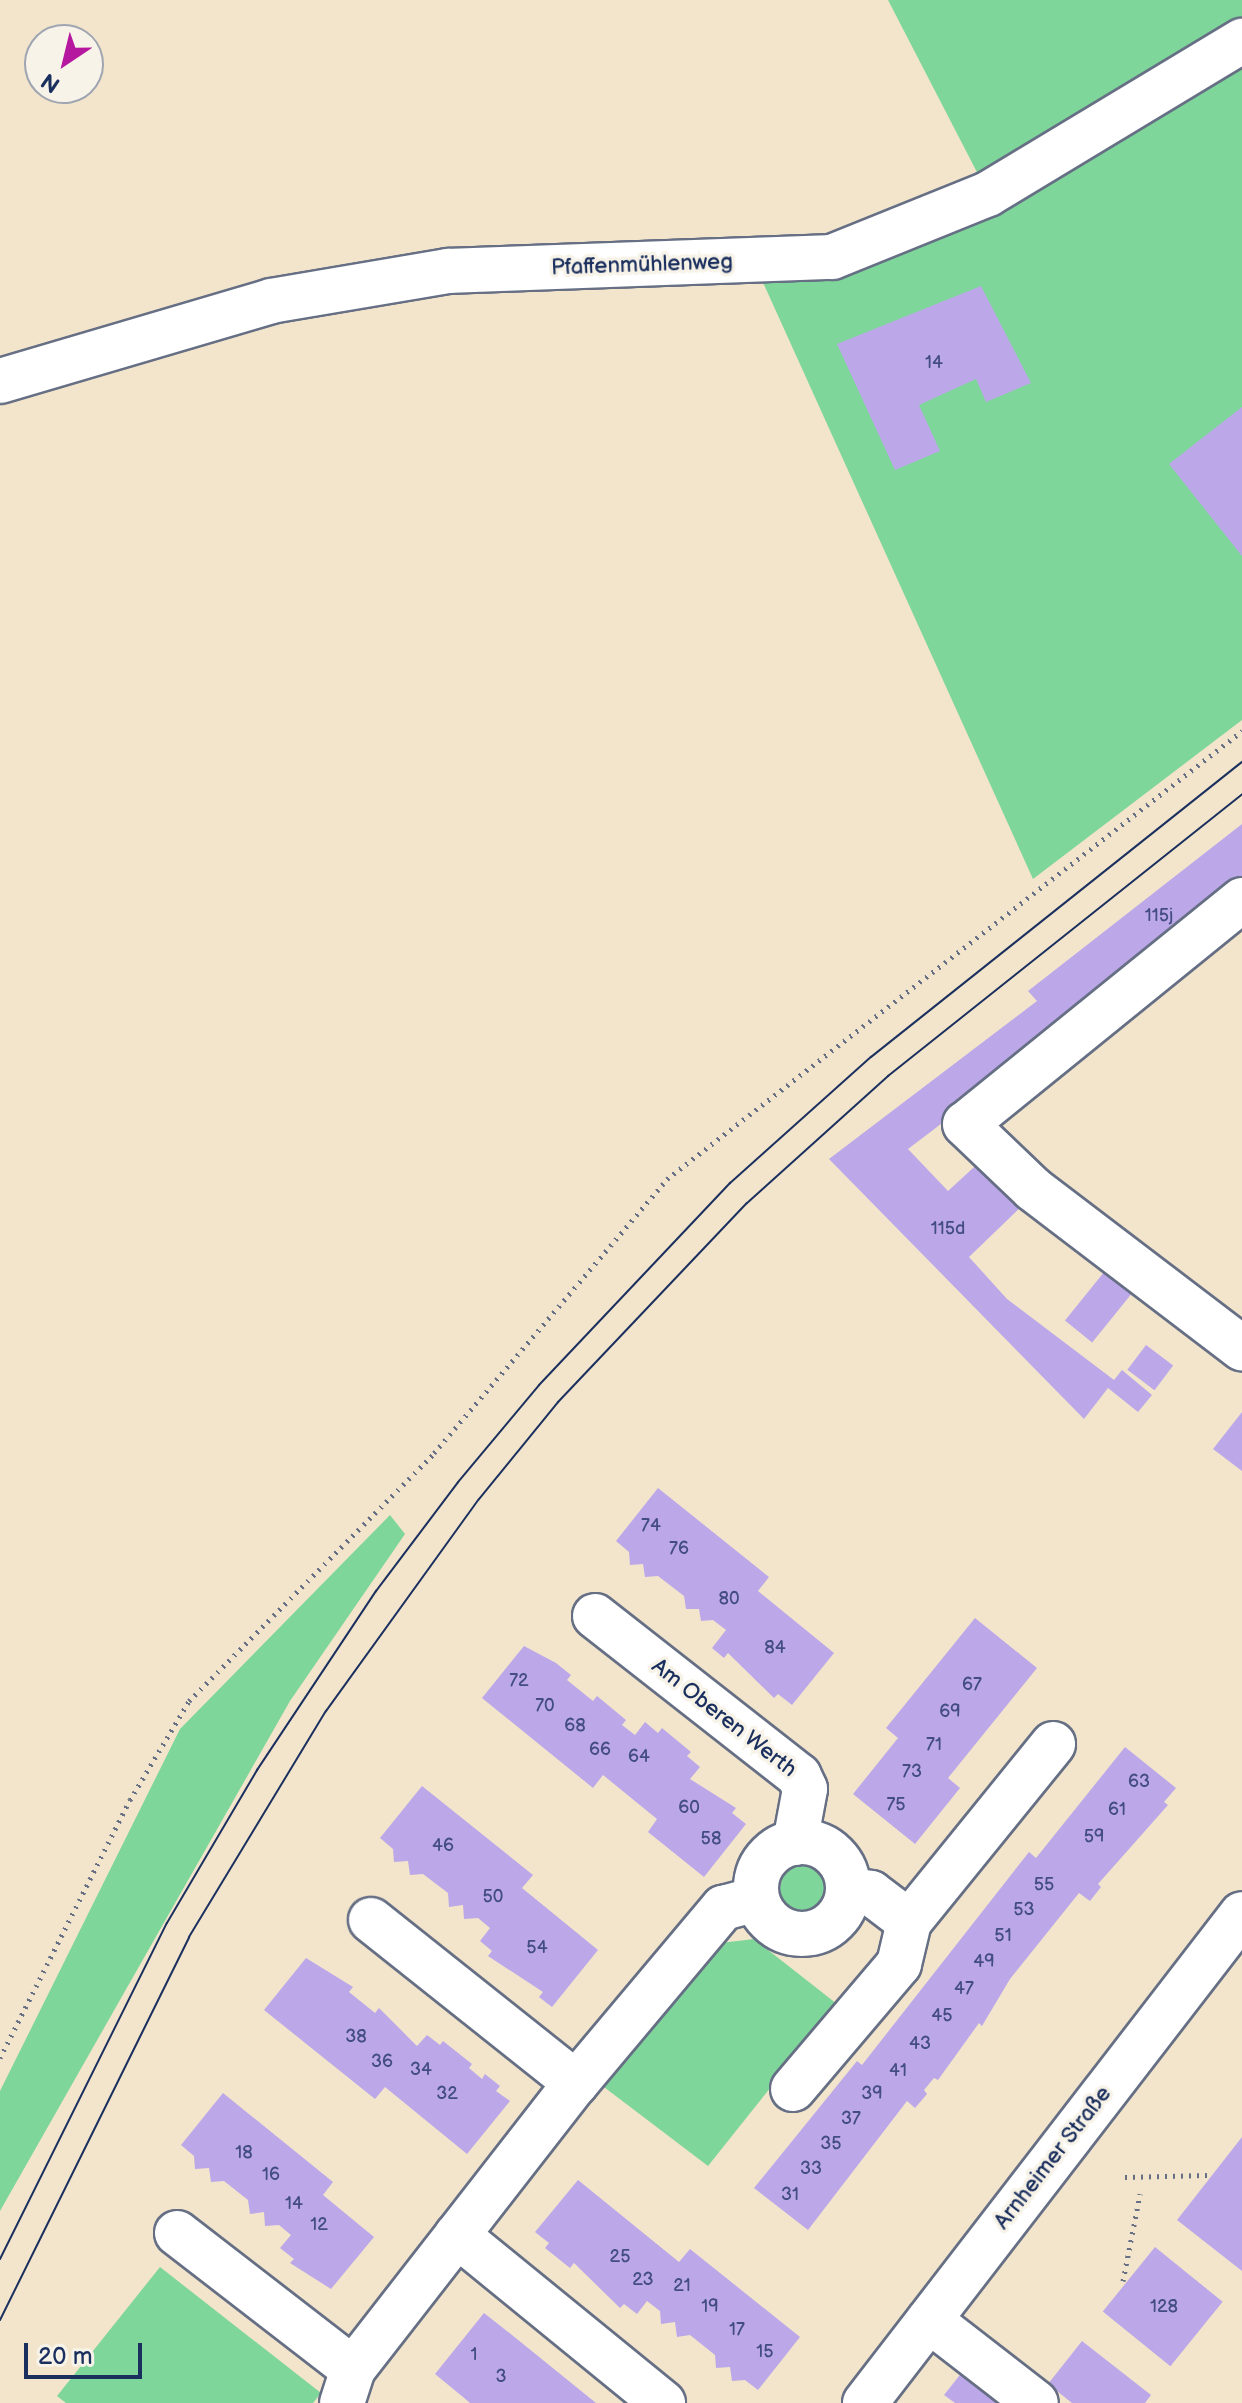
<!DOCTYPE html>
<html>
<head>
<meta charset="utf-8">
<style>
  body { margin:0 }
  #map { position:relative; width:1242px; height:2403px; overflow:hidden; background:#f2e5cc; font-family:"Balsamiq Sans",sans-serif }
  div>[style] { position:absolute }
  .green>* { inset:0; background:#7fd69b }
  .round { border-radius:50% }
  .building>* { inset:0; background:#bca8e9; transform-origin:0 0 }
  .path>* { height:5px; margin-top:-2.5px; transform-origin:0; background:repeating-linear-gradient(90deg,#666f84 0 2px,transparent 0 8px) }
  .roads { filter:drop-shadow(2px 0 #666f84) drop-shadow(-2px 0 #666f84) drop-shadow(0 2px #666f84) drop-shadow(0 -2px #666f84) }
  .minor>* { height:44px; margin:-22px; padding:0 22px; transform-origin:22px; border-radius:22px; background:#fff }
  .minor>.ring { margin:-22px; padding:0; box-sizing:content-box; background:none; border:44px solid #fff; border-radius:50% }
  .major>* { height:44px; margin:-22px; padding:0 22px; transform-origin:22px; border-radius:22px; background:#fff }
  .tram>* { height:2px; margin:-1px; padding:0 1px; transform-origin:1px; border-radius:1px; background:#1b2f5e }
  span { translate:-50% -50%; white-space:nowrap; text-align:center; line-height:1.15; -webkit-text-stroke:7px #f7f3e8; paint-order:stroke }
  .number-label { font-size:18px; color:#434d81 }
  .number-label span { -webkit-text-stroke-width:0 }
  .street-label { font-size:22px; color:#1b2f5e }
  .north { position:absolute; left:24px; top:24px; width:80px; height:80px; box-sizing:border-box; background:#f7f3e8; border:2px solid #9fa5b1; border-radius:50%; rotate:215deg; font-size:22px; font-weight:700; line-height:32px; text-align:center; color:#1b2f5e }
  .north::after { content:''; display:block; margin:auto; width:28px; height:36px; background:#b5179e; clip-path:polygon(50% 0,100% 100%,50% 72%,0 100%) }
  .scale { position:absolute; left:24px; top:2343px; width:118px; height:36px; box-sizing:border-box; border:4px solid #1b2f5e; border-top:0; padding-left:10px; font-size:24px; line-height:28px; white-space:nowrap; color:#1b2f5e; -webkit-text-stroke:6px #f7f3e8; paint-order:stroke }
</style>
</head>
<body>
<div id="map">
  <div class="green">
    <i style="clip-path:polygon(888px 0,1242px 0,1242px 23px,981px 180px)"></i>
    <i style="clip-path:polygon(1242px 55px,1242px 720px,1033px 879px,761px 278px)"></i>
    <i style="clip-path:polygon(390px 1515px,405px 1534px,290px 1701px,0 2211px,0 2091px,180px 1729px)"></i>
    <i class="round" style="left:780px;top:1865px;width:48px;height:48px"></i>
    <i style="clip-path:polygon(754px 1939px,837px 2004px,708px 2166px,600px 2084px,712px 1944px)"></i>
    <i style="clip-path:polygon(160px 2267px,321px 2393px,313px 2403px,66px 2403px,57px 2396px)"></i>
  </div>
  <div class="building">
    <i style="clip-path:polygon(981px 286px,1031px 383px,986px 402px,976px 379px,919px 405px,940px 451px,895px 470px,837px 344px)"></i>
    <i style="clip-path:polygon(1242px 407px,1242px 556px,1169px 464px)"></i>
    <i style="clip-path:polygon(1242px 824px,1242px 877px,1042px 1033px,1041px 1048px,908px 1149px,948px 1191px,984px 1158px,1027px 1201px,969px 1257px,1007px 1299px,1114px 1380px,1122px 1370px,1152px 1395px,1138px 1412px,1108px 1388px,1084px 1419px,829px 1159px,1037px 1001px,1028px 991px)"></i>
    <i style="left:1109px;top:1266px;width:35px;height:70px;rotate:39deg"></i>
    <i style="left:1146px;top:1345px;width:34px;height:31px;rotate:37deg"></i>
    <i style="clip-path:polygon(1242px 1412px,1242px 1471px,1213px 1449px)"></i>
    <i style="clip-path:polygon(658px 1488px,769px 1577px,758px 1591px,834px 1653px,792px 1705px,778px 1694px,774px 1698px,728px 1653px,724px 1658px,712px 1648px,726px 1630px,713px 1620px,701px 1621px,699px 1609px,686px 1609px,684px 1596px,658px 1576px,645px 1577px,643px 1564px,630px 1565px,629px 1552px,616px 1541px)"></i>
    <i style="clip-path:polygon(975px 1618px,1037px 1668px,948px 1778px,960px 1788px,915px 1844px,853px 1794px,898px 1738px,886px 1728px)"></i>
    <i style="clip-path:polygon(524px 1646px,556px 1663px,571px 1675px,567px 1680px,593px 1701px,597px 1696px,626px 1720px,622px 1725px,635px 1735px,645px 1722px,658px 1733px,662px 1728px,691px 1752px,687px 1756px,700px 1767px,690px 1779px,736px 1808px,732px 1813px,746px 1824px,704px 1877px,648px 1832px,657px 1819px,603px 1775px,593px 1788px,482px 1698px)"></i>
    <i style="clip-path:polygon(1125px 1747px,1176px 1788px,1164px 1802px,1168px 1805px,1098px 1884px,1101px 1887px,1090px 1901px,1079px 1893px,1010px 1979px,982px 2026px,979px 2023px,938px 2080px,934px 2078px,924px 2090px,927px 2094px,915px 2108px,907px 2101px,808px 2230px,754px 2188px,857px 2061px,862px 2065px,1029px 1852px,1036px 1858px)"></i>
    <i style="clip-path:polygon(422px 1786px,533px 1875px,522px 1888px,598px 1950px,552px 2007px,539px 1997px,543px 1992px,488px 1956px,492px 1951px,480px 1941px,490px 1928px,478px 1918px,464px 1919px,463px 1905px,449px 1907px,448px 1893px,423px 1874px,410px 1875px,408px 1861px,394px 1862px,393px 1849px,380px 1838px)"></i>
    <i style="clip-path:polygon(306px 1958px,353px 1987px,349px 1992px,375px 2013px,379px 2008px,417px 2046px,427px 2035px,440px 2045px,443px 2041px,472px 2064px,469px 2068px,482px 2079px,485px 2074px,500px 2086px,496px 2091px,510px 2101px,467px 2154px,385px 2087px,375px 2099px,264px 2010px)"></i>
    <i style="clip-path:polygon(223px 2093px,333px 2182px,323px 2195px,374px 2237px,331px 2289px,290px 2263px,294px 2259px,280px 2248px,291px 2235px,279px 2225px,265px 2226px,264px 2212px,250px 2214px,248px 2200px,224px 2181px,211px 2182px,209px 2168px,195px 2169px,194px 2156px,181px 2145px)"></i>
    <i style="clip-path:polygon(1242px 2137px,1242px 2271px,1177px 2220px)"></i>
    <i style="clip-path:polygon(578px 2180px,679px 2262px,690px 2249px,800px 2337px,758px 2390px,745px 2380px,732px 2381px,730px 2367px,716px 2368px,715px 2355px,690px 2335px,677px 2337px,675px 2322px,661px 2324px,660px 2311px,647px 2301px,637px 2314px,624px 2304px,620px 2308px,574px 2263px,570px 2268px,545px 2248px,549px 2243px,535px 2232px)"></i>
    <i style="left:1155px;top:2247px;width:87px;height:83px;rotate:39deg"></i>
    <i style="clip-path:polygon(484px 2313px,512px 2335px,596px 2403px,470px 2403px,463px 2397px,435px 2374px)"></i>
    <i style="clip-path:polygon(1082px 2341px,1151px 2395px,1145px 2403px,1072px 2403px,1048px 2384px)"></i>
    <i style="clip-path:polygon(967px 2366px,1003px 2403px,955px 2403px,944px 2395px)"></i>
  </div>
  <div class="path">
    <i style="left:0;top:2058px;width:289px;rotate:-63.3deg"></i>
    <i style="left:130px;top:1800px;width:115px;rotate:-59.2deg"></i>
    <i style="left:189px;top:1701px;width:349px;rotate:-45.3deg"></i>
    <i style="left:434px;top:1453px;width:360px;rotate:-49.6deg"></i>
    <i style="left:667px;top:1179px;width:729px;rotate:-37.92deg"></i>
    <i style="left:1125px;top:2177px;width:82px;rotate:-1.4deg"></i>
    <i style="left:1123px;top:2281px;width:89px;rotate:-78.9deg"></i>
  </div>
  <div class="roads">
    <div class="minor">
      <i style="left:0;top:381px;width:283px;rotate:-16.4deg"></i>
      <i style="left:271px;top:301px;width:180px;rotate:-9.6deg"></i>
      <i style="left:448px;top:271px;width:384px;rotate:-2.1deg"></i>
      <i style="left:832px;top:257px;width:168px;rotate:-22deg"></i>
      <i style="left:988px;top:194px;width:297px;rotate:-31.1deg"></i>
      <i style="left:1242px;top:900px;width:356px;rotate:141deg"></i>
      <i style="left:965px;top:1124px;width:94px;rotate:43.7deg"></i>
      <i style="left:1033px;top:1189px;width:263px;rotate:37.3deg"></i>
      <i style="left:595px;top:1616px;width:259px;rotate:38.1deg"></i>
      <i style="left:799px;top:1776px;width:14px;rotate:65deg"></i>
      <i style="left:805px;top:1789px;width:55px;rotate:100.5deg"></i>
      <i class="ring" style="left:756px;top:1842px;width:48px;height:48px"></i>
      <i style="left:848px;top:1890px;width:23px;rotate:7deg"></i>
      <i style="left:871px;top:1893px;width:48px;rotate:37.3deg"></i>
      <i style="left:909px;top:1922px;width:229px;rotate:-51deg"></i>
      <i style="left:371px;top:1920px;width:262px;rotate:38.5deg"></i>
      <i style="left:793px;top:2089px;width:164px;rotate:-49.7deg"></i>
      <i style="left:899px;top:1964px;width:43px;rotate:-76.6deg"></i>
      <i style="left:177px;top:2233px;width:222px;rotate:37.7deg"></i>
      <i style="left:457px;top:2235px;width:266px;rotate:39.2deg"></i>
      <i style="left:929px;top:2320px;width:135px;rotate:37.8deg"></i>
      <i style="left:342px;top:2403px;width:36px;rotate:-72deg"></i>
      <i style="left:353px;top:2369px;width:363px;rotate:-52.1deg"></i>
      <i style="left:576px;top:2083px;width:229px;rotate:-50deg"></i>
      <i style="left:723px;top:1908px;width:35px;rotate:-15deg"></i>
    </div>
    <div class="major">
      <i style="left:865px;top:2403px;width:617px;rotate:-52.37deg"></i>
    </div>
  </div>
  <div class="tram">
    <i style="left:0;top:2259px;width:375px;rotate:-63.6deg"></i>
    <i style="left:167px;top:1923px;width:178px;rotate:-59.5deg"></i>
    <i style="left:257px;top:1770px;width:215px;rotate:-56.4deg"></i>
    <i style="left:376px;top:1591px;width:136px;rotate:-53deg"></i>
    <i style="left:458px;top:1482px;width:126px;rotate:-50.1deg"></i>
    <i style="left:539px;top:1385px;width:278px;rotate:-46.6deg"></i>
    <i style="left:730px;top:1183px;width:189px;rotate:-41.8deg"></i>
    <i style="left:871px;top:1057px;width:474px;rotate:-38.5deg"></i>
    <i style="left:0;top:2320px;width:427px;rotate:-63.7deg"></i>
    <i style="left:189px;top:1937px;width:264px;rotate:-58.8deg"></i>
    <i style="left:326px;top:1711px;width:261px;rotate:-54.2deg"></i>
    <i style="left:479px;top:1499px;width:125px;rotate:-50.8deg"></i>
    <i style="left:558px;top:1402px;width:274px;rotate:-46.5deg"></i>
    <i style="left:747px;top:1203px;width:190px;rotate:-42deg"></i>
    <i style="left:888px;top:1076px;width:453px;rotate:-38.5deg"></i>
  </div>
  <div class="number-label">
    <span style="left:934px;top:363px">14</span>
    <span style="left:1159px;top:916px">115j</span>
    <span style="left:948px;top:1229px">115d</span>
    <span style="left:651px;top:1526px">74</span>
    <span style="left:679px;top:1549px">76</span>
    <span style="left:729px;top:1599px">80</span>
    <span style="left:775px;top:1648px">84</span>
    <span style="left:519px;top:1681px">72</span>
    <span style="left:972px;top:1685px">67</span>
    <span style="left:545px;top:1706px">70</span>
    <span style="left:950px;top:1712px">69</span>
    <span style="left:575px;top:1726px">68</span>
    <span style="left:934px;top:1745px">71</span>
    <span style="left:600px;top:1750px">66</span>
    <span style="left:639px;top:1757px">64</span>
    <span style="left:912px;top:1772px">73</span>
    <span style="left:1139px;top:1782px">63</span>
    <span style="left:896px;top:1805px">75</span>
    <span style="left:689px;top:1808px">60</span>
    <span style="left:1117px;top:1810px">61</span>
    <span style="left:1094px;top:1837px">59</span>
    <span style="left:711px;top:1839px">58</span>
    <span style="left:443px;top:1846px">46</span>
    <span style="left:1044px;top:1885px">55</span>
    <span style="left:493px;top:1897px">50</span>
    <span style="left:1024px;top:1910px">53</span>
    <span style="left:1003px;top:1936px">51</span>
    <span style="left:537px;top:1948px">54</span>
    <span style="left:984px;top:1962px">49</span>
    <span style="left:964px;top:1989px">47</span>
    <span style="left:942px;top:2016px">45</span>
    <span style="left:356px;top:2037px">38</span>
    <span style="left:920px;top:2044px">43</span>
    <span style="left:382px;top:2062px">36</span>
    <span style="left:421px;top:2070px">34</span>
    <span style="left:898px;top:2071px">41</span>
    <span style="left:447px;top:2094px">32</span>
    <span style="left:872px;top:2094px">39</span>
    <span style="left:851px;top:2119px">37</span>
    <span style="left:831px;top:2144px">35</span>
    <span style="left:244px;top:2153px">18</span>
    <span style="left:811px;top:2169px">33</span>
    <span style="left:271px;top:2175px">16</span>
    <span style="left:790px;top:2195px">31</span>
    <span style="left:294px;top:2204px">14</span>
    <span style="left:319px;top:2225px">12</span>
    <span style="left:620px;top:2257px">25</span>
    <span style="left:643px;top:2280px">23</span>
    <span style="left:682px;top:2286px">21</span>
    <span style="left:710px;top:2307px">19</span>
    <span style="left:1164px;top:2307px">128</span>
    <span style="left:737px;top:2330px">17</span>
    <span style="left:765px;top:2352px">15</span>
    <span style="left:474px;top:2355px">1</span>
    <span style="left:501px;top:2377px">3</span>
  </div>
  <div class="street-label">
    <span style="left:642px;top:265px;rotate:-2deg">Pfaffenmühlenweg</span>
    <span style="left:724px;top:1718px;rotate:38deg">Am Oberen Werth</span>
    <span style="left:1053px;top:2158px;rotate:-52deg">Arnheimer Straße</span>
  </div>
  <div class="north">N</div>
  <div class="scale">20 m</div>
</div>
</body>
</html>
